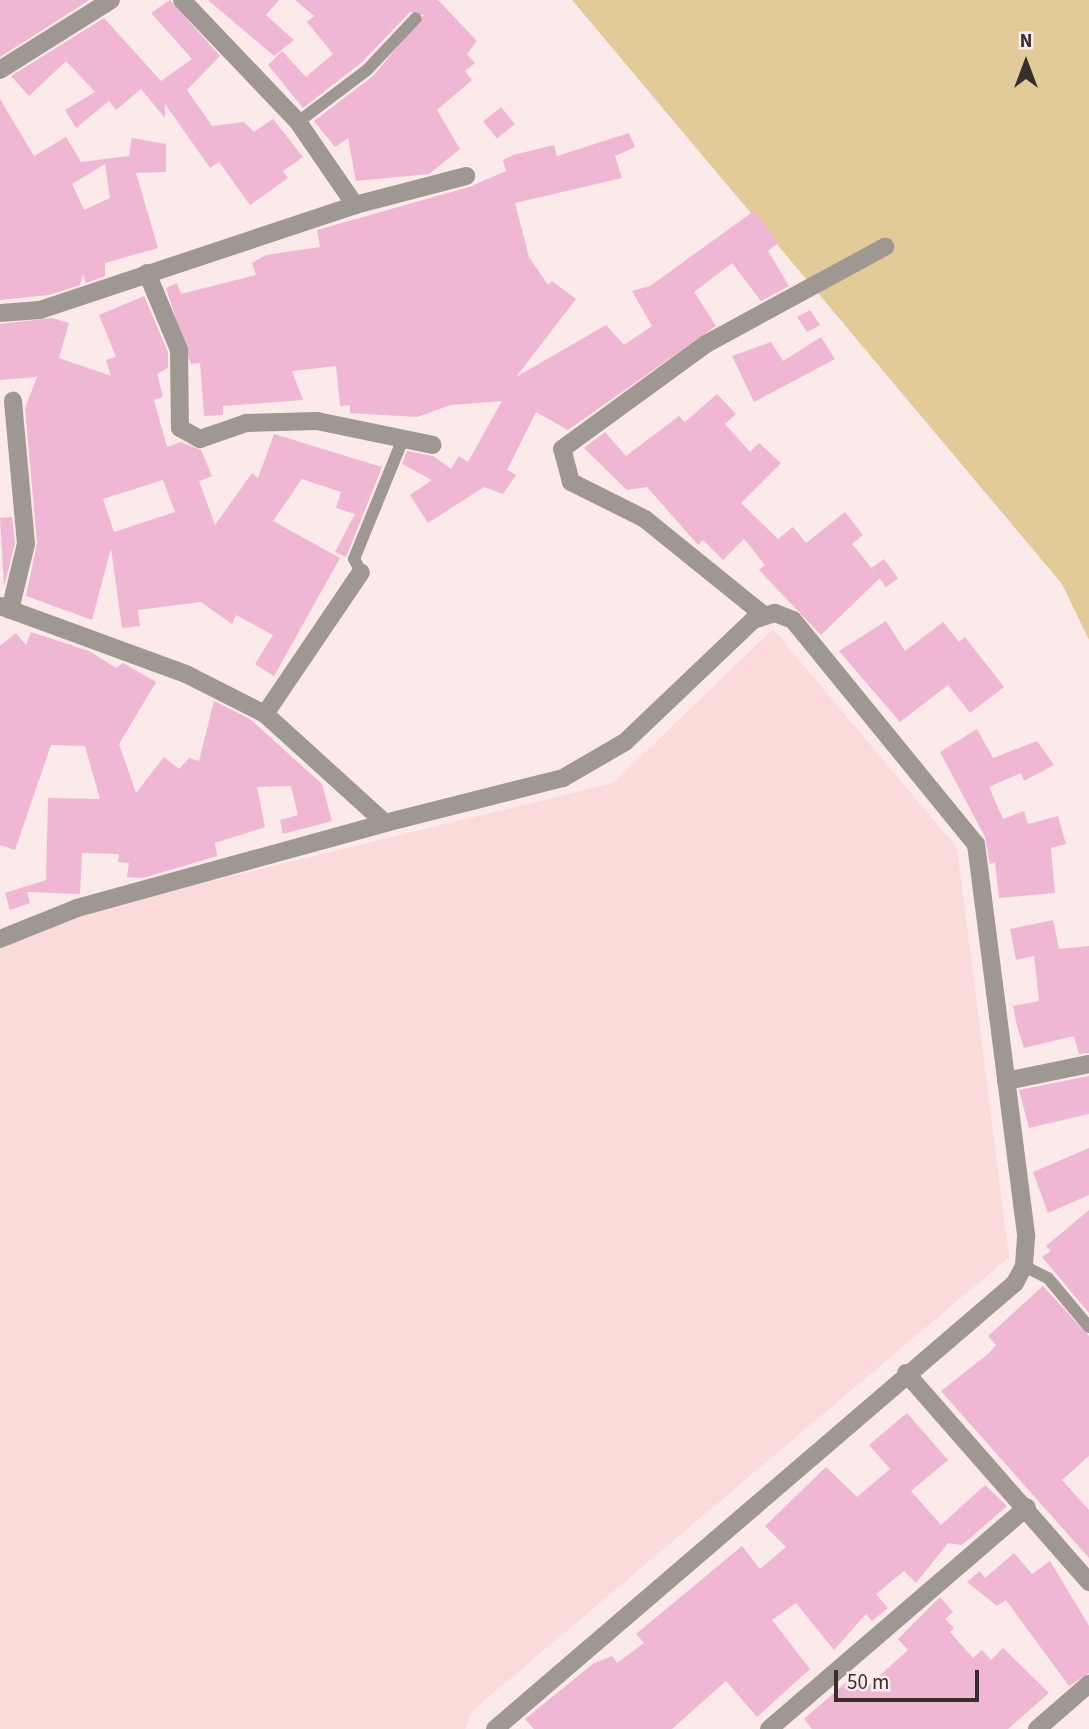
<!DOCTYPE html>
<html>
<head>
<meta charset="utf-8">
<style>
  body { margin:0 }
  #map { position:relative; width:1089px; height:1729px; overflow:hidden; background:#fce9e9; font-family:"Source Sans 3",sans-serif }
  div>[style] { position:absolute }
  .built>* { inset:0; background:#fbdbda }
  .green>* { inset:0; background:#e2cb99 }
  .building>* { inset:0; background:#f0b7d4; transform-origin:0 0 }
  .service>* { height:12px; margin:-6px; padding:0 6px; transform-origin:6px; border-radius:6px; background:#9e9792 }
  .minor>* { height:18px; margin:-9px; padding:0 9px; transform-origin:9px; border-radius:9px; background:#9e9792 }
  .tertiary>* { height:18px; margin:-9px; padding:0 9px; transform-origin:9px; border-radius:9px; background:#9e9792 }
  span { translate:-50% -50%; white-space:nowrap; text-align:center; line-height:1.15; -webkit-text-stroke:5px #fce9e9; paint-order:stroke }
  .north { position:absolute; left:991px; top:28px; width:70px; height:70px; -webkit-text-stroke:5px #fce9e9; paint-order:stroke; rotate:0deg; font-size:19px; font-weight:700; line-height:28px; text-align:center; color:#372e2e }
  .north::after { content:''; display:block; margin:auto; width:24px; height:32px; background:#372e2e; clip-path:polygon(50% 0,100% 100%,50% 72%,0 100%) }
  .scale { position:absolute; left:834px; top:1670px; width:145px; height:32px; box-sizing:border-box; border:4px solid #372e2e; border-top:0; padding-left:9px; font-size:21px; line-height:24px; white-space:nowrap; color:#372e2e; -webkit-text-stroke:5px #fce9e9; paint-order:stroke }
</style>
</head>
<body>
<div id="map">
  <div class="built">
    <i style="clip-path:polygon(773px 629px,957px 848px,1009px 1257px,473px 1710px,465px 1729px,0 1729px,0 945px,85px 912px,613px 783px)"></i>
  </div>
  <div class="green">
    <i style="clip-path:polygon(572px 0,1089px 0,1089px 640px,1062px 584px)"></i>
  </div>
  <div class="building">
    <i style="clip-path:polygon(0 0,87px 0,88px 1px,0 57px)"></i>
    <i style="clip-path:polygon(170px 0,220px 56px,187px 90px,212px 126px,244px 122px,254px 132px,273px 119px,303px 157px,283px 171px,288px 178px,250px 205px,219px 162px,210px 168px,165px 104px,165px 118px,141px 89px,116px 110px,109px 101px,76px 128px,65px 110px,95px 92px,66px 61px,29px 96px,11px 76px,104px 18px,161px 81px,192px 59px,151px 13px)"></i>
    <i style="clip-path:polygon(208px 0,279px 0,266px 15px,294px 40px,274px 56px)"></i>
    <i style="clip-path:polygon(295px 0,438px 0,477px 41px,467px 54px,475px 63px,465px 71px,472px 80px,437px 110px,460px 149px,429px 174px,356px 181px,348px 138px,335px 147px,314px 121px,373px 76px,424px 15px,410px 12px,361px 63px,303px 108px,268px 65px,282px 51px,306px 77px,333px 54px,307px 22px,314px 16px)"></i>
    <i style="clip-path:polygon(evenodd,0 99px,34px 156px,66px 137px,81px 162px,129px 156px,132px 138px,166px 144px,166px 172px,136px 173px,158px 248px,105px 263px,105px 276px,86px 283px,83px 274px,80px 285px,49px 295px,0 300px,0 99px,105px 164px,110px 198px,84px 210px,72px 184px,105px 164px)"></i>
    <i style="left:501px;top:107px;width:22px;height:23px;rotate:51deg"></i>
    <i style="clip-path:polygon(629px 133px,635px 147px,615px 156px,622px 178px,515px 203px,529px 257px,548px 285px,552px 281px,576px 299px,516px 377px,606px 325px,624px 345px,652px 326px,632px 291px,650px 286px,754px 211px,778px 243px,768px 251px,789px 286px,761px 301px,732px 263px,694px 292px,716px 326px,568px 430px,536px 412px,507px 470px,516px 475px,503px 494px,484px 487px,428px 523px,410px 495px,432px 480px,402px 464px,407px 451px,433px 456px,451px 469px,459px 456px,468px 462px,502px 401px,451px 405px,417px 417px,350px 413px,350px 405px,340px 406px,336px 366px,292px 371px,303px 400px,223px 406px,223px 415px,204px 416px,200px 363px,191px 364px,166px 288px,177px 283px,181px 294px,256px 275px,252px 263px,266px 255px,320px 247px,317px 230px,469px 187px,506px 171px,503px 160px,513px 155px,554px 145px,557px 156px)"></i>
    <i style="clip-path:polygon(evenodd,144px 296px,168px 352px,168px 368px,157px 374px,163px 397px,154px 400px,167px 447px,181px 442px,201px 450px,212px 476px,199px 481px,215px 525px,252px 473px,258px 478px,274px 434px,382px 467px,346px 557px,335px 552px,355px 514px,336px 508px,341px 492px,302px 479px,273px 521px,340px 558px,274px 676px,255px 664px,273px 635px,236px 615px,232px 624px,201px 602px,138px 610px,140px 626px,122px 628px,111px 548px,92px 620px,26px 596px,37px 543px,25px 408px,37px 377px,0 380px,0 324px,52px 318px,69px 323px,59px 358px,111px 376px,106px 360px,116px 357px,99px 315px,144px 296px,163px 480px,175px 512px,114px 532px,103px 499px,163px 480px)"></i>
    <i style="clip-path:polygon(810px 310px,820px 325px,807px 332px,797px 317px)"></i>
    <i style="clip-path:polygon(821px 337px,835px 359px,754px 402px,732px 356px,771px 342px,783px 361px)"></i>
    <i style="clip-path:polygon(717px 394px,736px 414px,725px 424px,750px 452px,759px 443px,781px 463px,741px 503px,778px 539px,793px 527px,806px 543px,845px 512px,863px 535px,852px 544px,880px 578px,821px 635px,759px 570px,765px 565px,744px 539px,723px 560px,703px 540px,698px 545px,647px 487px,627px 490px,584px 448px,605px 432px,626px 456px,679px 416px,685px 422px)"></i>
    <i style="clip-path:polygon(12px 517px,15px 543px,4px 587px,0 518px)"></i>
    <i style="left:884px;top:559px;width:24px;height:15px;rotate:54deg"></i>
    <i style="clip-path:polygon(886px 621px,905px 651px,943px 622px,959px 642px,965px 637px,1004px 687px,970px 713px,948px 685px,900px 722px,839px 651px)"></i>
    <i style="clip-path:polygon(31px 632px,89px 651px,116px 668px,123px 663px,156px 682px,119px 744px,136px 793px,164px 757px,179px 769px,189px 758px,199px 761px,214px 701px,250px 719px,322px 784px,332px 821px,283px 834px,280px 820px,298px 815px,291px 786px,257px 787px,265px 827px,215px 843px,217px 856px,143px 878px,127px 877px,129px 863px,118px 862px,119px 854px,82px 853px,80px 894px,27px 892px,30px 903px,10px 910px,5px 893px,46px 880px,48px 798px,100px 799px,85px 746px,51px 745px,15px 850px,0 845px,0 646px,16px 633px,26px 645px)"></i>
    <i style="clip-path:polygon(977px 729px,993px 758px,1037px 741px,1054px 765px,1024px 781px,1021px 773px,989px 787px,1003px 819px,1024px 811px,1028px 824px,1058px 816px,1066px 844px,1051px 848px,1055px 893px,999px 898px,995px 862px,990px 864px,985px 837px,940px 752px)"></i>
    <i style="clip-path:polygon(1053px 920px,1059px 949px,1089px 946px,1089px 1053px,1079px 1054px,1074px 1036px,1024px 1048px,1017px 1026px,1013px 1006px,1039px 1001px,1034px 956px,1016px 960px,1010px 929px)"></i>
    <i style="clip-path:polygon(1089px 1076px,1089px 1114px,1029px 1128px,1019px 1090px)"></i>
    <i style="clip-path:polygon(1089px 1148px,1089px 1195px,1048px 1213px,1033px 1172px)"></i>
    <i style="clip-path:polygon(1089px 1210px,1089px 1313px,1042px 1257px,1051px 1251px,1046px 1246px)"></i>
    <i style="clip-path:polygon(1043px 1286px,1089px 1336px,1089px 1456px,1062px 1480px,1089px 1510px,1089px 1558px,941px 1391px,988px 1354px,996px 1345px,988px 1336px)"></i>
    <i style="clip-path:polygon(907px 1413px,948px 1460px,911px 1491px,941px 1525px,985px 1485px,1007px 1506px,962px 1545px,948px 1543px,916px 1583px,904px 1571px,876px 1594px,888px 1608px,872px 1621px,866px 1614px,834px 1650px,796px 1603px,772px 1620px,810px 1669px,757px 1717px,726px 1681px,672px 1729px,534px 1729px,525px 1719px,594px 1663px,612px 1656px,617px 1663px,644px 1643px,636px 1634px,742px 1546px,760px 1569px,786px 1547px,765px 1526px,826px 1467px,857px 1497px,890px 1469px,869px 1445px)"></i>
    <i style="clip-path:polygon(1014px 1553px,1032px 1574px,1050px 1561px,1089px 1626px,1089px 1673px,1069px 1686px,1006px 1600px,997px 1606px,967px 1582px,980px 1571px,985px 1578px)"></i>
    <i style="clip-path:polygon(940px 1597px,953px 1612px,945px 1619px,954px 1628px,950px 1632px,973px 1658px,982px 1650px,991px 1660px,1003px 1648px,1049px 1693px,1008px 1729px,812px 1729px,804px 1719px,843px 1685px,857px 1674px,868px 1686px,908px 1650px,898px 1639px)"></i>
  </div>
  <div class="service">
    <i style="left:298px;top:122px;width:86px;rotate:-37deg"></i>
    <i style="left:367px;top:70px;width:71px;rotate:-46.7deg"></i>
    <i style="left:361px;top:572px;width:15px;rotate:-118deg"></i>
    <i style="left:354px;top:559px;width:130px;rotate:-67.8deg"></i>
    <i style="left:1024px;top:1266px;width:27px;rotate:27deg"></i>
    <i style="left:1048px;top:1278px;width:64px;rotate:50.1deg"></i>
  </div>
  <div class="minor">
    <i style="left:182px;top:0;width:168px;rotate:46.4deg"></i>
    <i style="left:298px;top:122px;width:101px;rotate:55.5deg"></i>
    <i style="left:0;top:70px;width:131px;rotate:-32.2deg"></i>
    <i style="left:147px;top:273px;width:83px;rotate:67.4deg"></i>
    <i style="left:179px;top:350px;width:78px;rotate:89.3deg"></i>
    <i style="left:180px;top:428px;width:23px;rotate:29deg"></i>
    <i style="left:200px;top:439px;width:49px;rotate:-19.2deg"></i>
    <i style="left:246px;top:423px;width:71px;rotate:-1.6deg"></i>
    <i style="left:317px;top:421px;width:118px;rotate:11.7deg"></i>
    <i style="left:0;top:313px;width:40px;rotate:-4.3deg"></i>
    <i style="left:40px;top:310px;width:332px;rotate:-18.4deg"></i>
    <i style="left:355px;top:205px;width:115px;rotate:-14.6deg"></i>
    <i style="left:10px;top:610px;width:68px;rotate:-76.4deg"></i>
    <i style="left:26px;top:544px;width:144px;rotate:-95.2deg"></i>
    <i style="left:765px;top:616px;width:154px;rotate:-141.1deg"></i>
    <i style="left:645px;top:519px;width:83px;rotate:-153.4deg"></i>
    <i style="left:571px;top:482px;width:34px;rotate:-105deg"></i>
    <i style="left:562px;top:449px;width:178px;rotate:-36.1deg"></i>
    <i style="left:706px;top:344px;width:204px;rotate:-28.5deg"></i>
    <i style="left:265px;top:714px;width:171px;rotate:-55.9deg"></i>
    <i style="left:0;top:939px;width:83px;rotate:-21.9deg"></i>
    <i style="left:77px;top:908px;width:320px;rotate:-15.4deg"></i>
    <i style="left:1006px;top:1081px;width:85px;rotate:-11.6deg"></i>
    <i style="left:906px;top:1373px;width:278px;rotate:48.8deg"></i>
    <i style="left:769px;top:1729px;width:340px;rotate:-40.7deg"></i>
    <i style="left:1037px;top:1729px;width:69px;rotate:-40.9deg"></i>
  </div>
  <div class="tertiary">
    <i style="left:0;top:606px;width:198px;rotate:20.1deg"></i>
    <i style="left:186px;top:674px;width:89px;rotate:26.9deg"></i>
    <i style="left:265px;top:714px;width:162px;rotate:42.2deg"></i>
    <i style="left:385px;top:823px;width:184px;rotate:-14.2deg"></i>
    <i style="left:563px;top:778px;width:72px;rotate:-30.1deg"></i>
    <i style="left:625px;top:742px;width:177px;rotate:-43.6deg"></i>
    <i style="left:753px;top:620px;width:23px;rotate:-18deg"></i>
    <i style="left:775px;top:613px;width:19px;rotate:21deg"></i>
    <i style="left:793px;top:620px;width:289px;rotate:50.8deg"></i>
    <i style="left:976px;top:844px;width:396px;rotate:82.7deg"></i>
    <i style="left:1026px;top:1237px;width:29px;rotate:94deg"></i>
    <i style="left:1024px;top:1266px;width:19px;rotate:118deg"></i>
    <i style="left:1015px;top:1283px;width:685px;rotate:139.38deg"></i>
  </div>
  <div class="north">N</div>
  <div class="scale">50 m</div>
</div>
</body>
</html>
